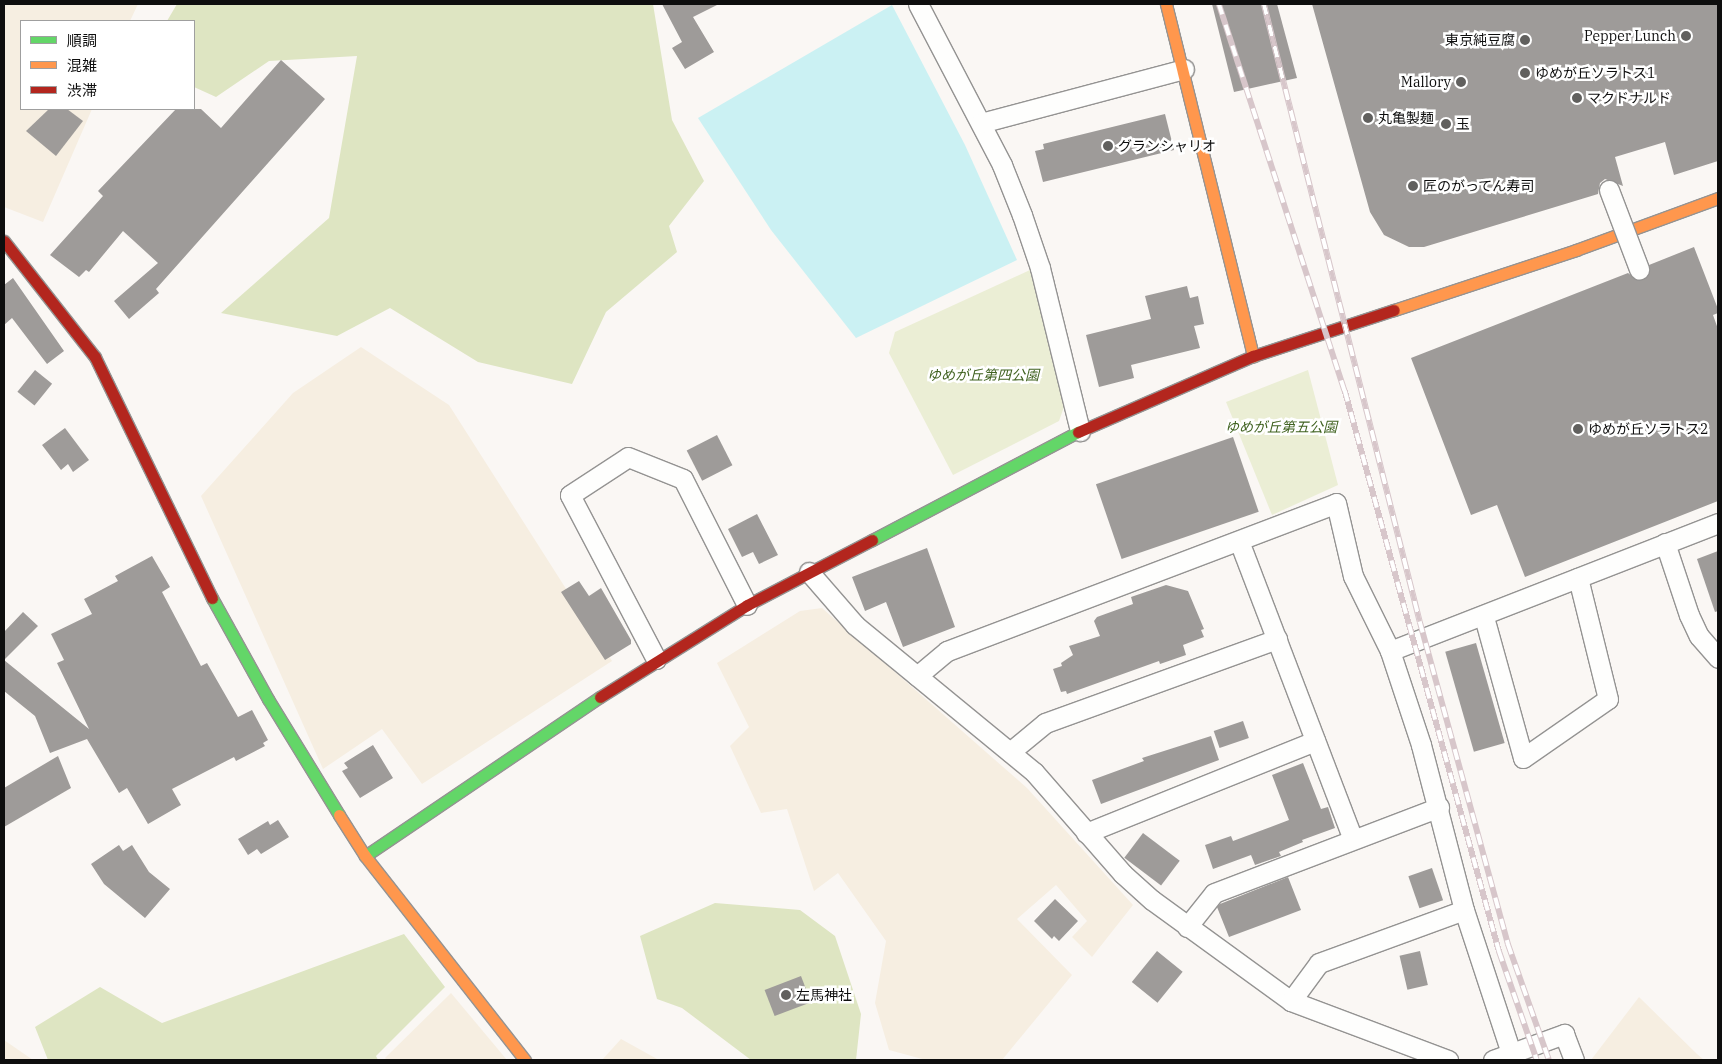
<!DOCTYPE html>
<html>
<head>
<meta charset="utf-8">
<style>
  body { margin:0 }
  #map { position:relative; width:1722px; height:1064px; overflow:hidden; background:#faf7f4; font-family:"IBM Plex Serif","Noto Sans JP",serif }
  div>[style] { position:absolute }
  .farmland>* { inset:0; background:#f6eee1 }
  .green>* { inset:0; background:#ebeed5 }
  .forest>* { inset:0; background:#dee5c2 }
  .water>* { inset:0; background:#cbf1f3 }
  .building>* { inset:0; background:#9e9b99; transform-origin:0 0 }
  .roads { filter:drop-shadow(1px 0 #949392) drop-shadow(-1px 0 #949392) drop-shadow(0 1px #949392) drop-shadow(0 -1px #949392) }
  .street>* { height:19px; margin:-9.5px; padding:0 9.5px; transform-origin:9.5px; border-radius:9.5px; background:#fefefd }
  .fast>* { height:11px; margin:-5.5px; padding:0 5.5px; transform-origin:5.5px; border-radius:5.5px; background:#63d668 }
  .slow>* { height:11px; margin:-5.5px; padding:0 5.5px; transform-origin:5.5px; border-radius:5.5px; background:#ff974d }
  .jam>* { height:11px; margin:-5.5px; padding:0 5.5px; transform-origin:5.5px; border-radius:5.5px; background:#b3261e }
  .rail>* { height:5.5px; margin-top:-2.75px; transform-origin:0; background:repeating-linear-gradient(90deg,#fff 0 11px,#d7c6ca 0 22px); box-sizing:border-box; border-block:1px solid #d7c6ca }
  .bridges { filter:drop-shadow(1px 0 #949392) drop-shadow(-1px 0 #949392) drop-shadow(0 1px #949392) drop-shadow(0 -1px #949392) }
  .street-bridge>* { height:19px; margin:-9.5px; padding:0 9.5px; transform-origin:9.5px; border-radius:9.5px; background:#fefefd }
  .dots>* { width:14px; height:14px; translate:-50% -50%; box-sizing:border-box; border:2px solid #fff; border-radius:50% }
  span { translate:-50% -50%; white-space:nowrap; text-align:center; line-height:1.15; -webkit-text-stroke:5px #fff; paint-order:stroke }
  .poi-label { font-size:14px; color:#0e0e0e }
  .right { translate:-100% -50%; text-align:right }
  .left { translate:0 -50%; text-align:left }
  .park-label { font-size:14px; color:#416321; font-style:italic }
  .frame { position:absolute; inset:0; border:5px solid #0e0e0e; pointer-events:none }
  .legend { position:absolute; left:20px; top:20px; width:175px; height:90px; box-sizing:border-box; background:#fff; border:1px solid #9f9f9f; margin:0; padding:6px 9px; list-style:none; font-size:15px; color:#0e0e0e }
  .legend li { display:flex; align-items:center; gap:10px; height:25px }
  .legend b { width:25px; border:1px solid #9f9f9f }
</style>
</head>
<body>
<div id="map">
  <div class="farmland">
    <i style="clip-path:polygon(4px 4px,138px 4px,130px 21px,21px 21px,21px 109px,92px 109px,43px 222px,4px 207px)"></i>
    <i style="clip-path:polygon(361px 347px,449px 405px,612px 661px,422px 784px,382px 729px,323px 769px,201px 496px,293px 393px)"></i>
    <i style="clip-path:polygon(822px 608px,1027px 788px,1133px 905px,1092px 957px,1072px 937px,1087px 921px,1056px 885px,1017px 919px,1072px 975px,1002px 1060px,926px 1060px,889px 1050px,875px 1003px,886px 941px,838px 873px,814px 891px,787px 809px,761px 813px,730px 746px,749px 727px,717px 663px,800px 611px)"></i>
    <i style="clip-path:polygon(451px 993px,507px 1060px,387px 1060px,385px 1058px)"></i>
    <i style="clip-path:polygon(1639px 997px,1697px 1054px,1704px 1060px,1591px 1060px)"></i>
    <i style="clip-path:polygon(621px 1039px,659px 1060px,602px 1060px)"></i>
    <i style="clip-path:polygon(4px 1040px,33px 1060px,4px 1060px)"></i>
  </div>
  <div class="green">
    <i style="clip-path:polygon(1030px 270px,1065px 404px,1059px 421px,953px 475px,889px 353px,895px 332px)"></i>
    <i style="clip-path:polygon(1308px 370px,1338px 485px,1272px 515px,1226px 402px)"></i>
  </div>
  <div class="forest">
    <i style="clip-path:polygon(177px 4px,653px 4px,672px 120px,704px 181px,669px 226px,677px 252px,606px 312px,572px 384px,478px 362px,390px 308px,337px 336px,221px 313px,329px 218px,357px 56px,269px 61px,216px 97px,194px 87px,194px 21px,167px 21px)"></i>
    <i style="clip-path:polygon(715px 903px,800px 910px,835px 936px,861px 1014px,856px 1060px,751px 1060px,682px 1008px,657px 999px,640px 936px)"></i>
    <i style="clip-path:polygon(404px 934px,445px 987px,376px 1056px,378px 1060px,48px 1060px,35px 1027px,100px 987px,162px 1023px)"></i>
  </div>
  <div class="water">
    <i style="clip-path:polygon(892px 5px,965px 145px,1017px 260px,856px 338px,771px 230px,698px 118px)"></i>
  </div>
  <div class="building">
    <i style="clip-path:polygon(662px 4px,719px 4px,693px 17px,714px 52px,685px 69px,672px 48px,682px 42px)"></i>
    <i style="clip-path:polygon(1212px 4px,1277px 4px,1297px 78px,1234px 92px)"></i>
    <i style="clip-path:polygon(1312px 4px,1718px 4px,1718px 161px,1674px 175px,1665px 142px,1615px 157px,1623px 186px,1605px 179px,1600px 183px,1598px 194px,1424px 247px,1409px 247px,1384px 235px,1370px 212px)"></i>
    <i style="clip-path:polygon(281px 60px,325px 99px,156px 289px,159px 293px,129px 319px,114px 301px,158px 263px,123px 231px,89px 272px,86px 270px,79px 277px,50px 255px,103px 196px,98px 191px,176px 109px,201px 109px,221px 128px)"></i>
    <i style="clip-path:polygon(49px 109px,67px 109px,83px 121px,56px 156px,26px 131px)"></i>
    <i style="clip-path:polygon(1165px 114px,1174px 150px,1043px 182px,1035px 151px,1044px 149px,1043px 144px)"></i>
    <i style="clip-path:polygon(1694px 247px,1718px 309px,1718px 313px,1713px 315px,1718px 329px,1718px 501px,1525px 577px,1497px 505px,1471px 515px,1411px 358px,1628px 273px,1637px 280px,1643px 279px,1650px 271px,1649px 265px)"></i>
    <i style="clip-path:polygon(13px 278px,64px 351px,47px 364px,12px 318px,4px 325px,4px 285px)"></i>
    <i style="clip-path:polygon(1187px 286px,1190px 298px,1198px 296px,1204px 324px,1194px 326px,1200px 348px,1131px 365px,1134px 378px,1099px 387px,1086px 335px,1151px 319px,1145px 296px)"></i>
    <i style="left:35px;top:370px;width:22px;height:28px;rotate:39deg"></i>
    <i style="clip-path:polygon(65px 428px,89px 460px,73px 472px,68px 464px,61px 470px,42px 445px)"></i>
    <i style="left:717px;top:435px;width:34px;height:34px;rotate:63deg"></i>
    <i style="left:1233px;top:437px;width:79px;height:145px;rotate:71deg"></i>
    <i style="clip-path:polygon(757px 514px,778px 555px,759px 564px,753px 552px,742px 557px,728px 529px)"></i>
    <i style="clip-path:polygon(927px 548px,955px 627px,903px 647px,886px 602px,865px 611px,852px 577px)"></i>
    <i style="clip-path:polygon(1718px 551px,1718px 611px,1715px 612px,1697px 559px)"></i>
    <i style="clip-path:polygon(152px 556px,170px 587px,162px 592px,201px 666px,207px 663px,238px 717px,252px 710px,268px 740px,263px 743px,265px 746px,236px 761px,234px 757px,172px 789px,181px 805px,148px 824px,127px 788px,119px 793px,87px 739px,50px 753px,35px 716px,4px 691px,4px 632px,23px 612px,38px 626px,4px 660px,89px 729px,57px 663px,64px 660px,51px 634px,92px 614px,84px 599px,118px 581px,115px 576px)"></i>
    <i style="clip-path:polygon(579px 581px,589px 596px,601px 588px,631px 640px,631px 644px,605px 660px,561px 592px)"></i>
    <i style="clip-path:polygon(1166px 585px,1188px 591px,1204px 629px,1201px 630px,1204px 637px,1183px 645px,1186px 655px,1160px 664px,1159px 661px,1067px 694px,1066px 691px,1061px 692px,1053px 669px,1062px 666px,1061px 663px,1073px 655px,1069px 646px,1100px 636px,1094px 621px,1097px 617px,1133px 604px,1131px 597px)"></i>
    <i style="left:1476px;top:643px;width:104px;height:32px;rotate:74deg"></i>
    <i style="left:1243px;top:721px;width:18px;height:31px;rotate:71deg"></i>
    <i style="clip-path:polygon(1211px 736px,1219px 760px,1101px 804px,1092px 780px,1144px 761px,1142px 758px)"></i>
    <i style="clip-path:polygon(373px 745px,393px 778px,360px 798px,342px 771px,348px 768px,344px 763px)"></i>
    <i style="clip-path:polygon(58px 756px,71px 788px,4px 827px,4px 788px)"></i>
    <i style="clip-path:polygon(1303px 763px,1321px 809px,1328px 807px,1335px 828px,1302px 840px,1303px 842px,1279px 852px,1281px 856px,1255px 865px,1251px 855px,1213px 869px,1205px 845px,1231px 836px,1233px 841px,1289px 820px,1272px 775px)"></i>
    <i style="clip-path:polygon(278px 820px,289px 837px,261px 854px,257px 849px,248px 855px,238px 839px,268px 821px,270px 825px)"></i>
    <i style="left:1143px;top:833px;width:46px;height:31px;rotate:37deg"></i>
    <i style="clip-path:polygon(119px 845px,123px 851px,132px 845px,149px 872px,170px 889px,145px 918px,104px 884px,91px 864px)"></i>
    <i style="left:1432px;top:868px;width:34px;height:25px;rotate:71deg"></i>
    <i style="clip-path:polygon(1288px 877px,1301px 910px,1229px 937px,1217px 907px,1220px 904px)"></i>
    <i style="clip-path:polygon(1055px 899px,1078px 921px,1059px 941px,1054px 936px,1052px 939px,1034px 921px)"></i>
    <i style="left:1157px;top:951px;width:33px;height:40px;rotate:39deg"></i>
    <i style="left:1420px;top:951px;width:35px;height:21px;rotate:77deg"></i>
    <i style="left:801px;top:976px;width:28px;height:39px;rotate:69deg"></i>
  </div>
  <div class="roads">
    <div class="street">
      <i style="left:918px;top:4px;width:182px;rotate:62.4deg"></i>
      <i style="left:1002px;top:165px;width:54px;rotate:68.2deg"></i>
      <i style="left:1022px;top:215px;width:56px;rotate:71.2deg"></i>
      <i style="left:1040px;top:268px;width:168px;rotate:76.2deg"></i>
      <i style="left:981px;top:123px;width:210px;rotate:-14.9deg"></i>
      <i style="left:1239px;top:541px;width:319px;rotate:69.1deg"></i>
      <i style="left:1665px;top:543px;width:76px;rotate:71.6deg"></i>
      <i style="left:1689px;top:615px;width:23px;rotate:65deg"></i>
      <i style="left:1699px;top:636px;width:29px;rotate:49deg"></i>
      <i style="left:809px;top:572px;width:70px;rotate:49deg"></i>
      <i style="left:855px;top:625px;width:232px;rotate:39.4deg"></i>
      <i style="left:1034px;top:772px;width:135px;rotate:48.9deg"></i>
      <i style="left:1123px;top:874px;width:39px;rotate:42deg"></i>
      <i style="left:1152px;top:900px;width:172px;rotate:36deg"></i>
      <i style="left:1291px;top:1001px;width:168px;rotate:20.6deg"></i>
      <i style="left:1484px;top:617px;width:146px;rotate:74.5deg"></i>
      <i style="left:1523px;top:758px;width:103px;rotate:-34.8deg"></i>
      <i style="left:1608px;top:699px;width:125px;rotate:-103.9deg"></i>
      <i style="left:1390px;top:651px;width:352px;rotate:-21.3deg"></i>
      <i style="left:656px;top:659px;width:185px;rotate:-117.7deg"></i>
      <i style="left:570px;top:495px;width:69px;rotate:-33.2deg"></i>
      <i style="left:628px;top:457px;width:59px;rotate:21.8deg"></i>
      <i style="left:683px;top:479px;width:141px;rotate:63.1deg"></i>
      <i style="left:917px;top:676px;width:39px;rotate:-40deg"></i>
      <i style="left:947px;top:651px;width:416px;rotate:-20.8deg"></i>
      <i style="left:1336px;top:503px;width:75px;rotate:76.9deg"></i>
      <i style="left:1353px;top:576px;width:84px;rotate:63.7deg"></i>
      <i style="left:1390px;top:651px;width:99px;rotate:71.7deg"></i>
      <i style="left:1421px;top:745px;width:171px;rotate:75.4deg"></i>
      <i style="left:1464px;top:910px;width:151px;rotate:71.8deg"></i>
      <i style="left:1010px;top:752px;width:45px;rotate:-39.6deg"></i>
      <i style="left:1045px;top:723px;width:247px;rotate:-19.9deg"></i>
      <i style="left:1086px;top:833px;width:247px;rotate:-21.9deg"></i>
      <i style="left:1187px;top:927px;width:43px;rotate:-51.5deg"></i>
      <i style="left:1214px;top:893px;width:241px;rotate:-20.9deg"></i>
      <i style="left:1291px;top:1001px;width:47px;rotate:-53.6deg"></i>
      <i style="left:1319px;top:963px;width:154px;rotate:-20.1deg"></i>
      <i style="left:1493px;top:1060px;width:76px;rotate:-20.1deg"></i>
      <i style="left:1564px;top:1034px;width:28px;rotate:69deg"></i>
    </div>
    <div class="fast">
      <i style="left:872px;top:540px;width:233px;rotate:-27.7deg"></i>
      <i style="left:212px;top:598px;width:115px;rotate:61deg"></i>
      <i style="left:268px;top:699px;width:136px;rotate:58.5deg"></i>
      <i style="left:365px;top:856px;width:284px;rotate:-34.1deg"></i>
    </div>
    <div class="slow">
      <i style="left:1166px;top:4px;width:363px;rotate:76.1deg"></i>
      <i style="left:1394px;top:310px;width:192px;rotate:-18.2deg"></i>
      <i style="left:1576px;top:250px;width:151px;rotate:-20.1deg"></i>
      <i style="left:339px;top:815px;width:49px;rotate:57.6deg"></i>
      <i style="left:365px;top:856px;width:259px;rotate:51.9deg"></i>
    </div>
    <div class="jam">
      <i style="left:4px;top:241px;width:147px;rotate:51.9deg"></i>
      <i style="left:95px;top:357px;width:268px;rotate:64.1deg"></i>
      <i style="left:1078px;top:432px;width:191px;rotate:-23.5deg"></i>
      <i style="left:1253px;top:356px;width:148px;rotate:-18.1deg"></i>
      <i style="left:600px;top:697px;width:173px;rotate:-32deg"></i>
      <i style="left:747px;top:605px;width:141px;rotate:-27.5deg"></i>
    </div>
  </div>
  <div class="rail">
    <i style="left:1219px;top:4px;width:407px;rotate:72deg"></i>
    <i style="left:1345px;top:391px;width:581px;rotate:74.62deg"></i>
    <i style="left:1499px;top:951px;width:115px;rotate:70.8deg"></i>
    <i style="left:1264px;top:4px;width:637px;rotate:75.83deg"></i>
    <i style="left:1420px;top:622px;width:334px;rotate:74.7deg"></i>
    <i style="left:1508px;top:944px;width:123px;rotate:70.5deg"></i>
  </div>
  <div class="bridges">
    <div class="street-bridge">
      <i style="left:1609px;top:190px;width:85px;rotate:69.2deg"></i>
    </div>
  </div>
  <div class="dots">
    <i style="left:1686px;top:36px;background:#61605e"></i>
    <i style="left:1525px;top:40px;background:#61605e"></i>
    <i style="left:1525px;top:73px;background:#61605e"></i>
    <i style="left:1461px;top:82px;background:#61605e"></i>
    <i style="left:1577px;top:98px;background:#61605e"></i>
    <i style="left:1368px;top:118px;background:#61605e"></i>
    <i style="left:1446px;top:124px;background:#61605e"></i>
    <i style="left:1108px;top:146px;background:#61605e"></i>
    <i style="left:1413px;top:186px;background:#61605e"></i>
    <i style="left:1578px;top:429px;background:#61605e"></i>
    <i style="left:786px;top:995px;background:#61605e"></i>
  </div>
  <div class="poi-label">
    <span class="right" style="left:1676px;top:36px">Pepper Lunch</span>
    <span class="right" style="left:1515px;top:40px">東京純豆腐</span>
    <span class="left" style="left:1535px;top:73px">ゆめが丘ソラトス1</span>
    <span class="right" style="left:1451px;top:82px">Mallory</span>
    <span class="left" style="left:1587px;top:98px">マクドナルド</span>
    <span class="left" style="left:1378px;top:118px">丸亀製麺</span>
    <span class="left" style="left:1456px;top:124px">玉</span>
    <span class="left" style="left:1118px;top:146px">グランシャリオ</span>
    <span class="left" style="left:1423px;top:186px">匠のがってん寿司</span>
    <span class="left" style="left:1588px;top:429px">ゆめが丘ソラトス2</span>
    <span class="left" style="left:796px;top:995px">左馬神社</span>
  </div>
  <div class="park-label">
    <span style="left:983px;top:375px">ゆめが丘第四公園</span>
    <span style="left:1281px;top:427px">ゆめが丘第五公園</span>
  </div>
  <div class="frame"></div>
  <ul class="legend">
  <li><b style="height:6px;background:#63d668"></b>順調</li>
  <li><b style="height:6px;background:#ff974d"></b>混雑</li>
  <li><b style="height:6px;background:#b3261e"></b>渋滞</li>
  </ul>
</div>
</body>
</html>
